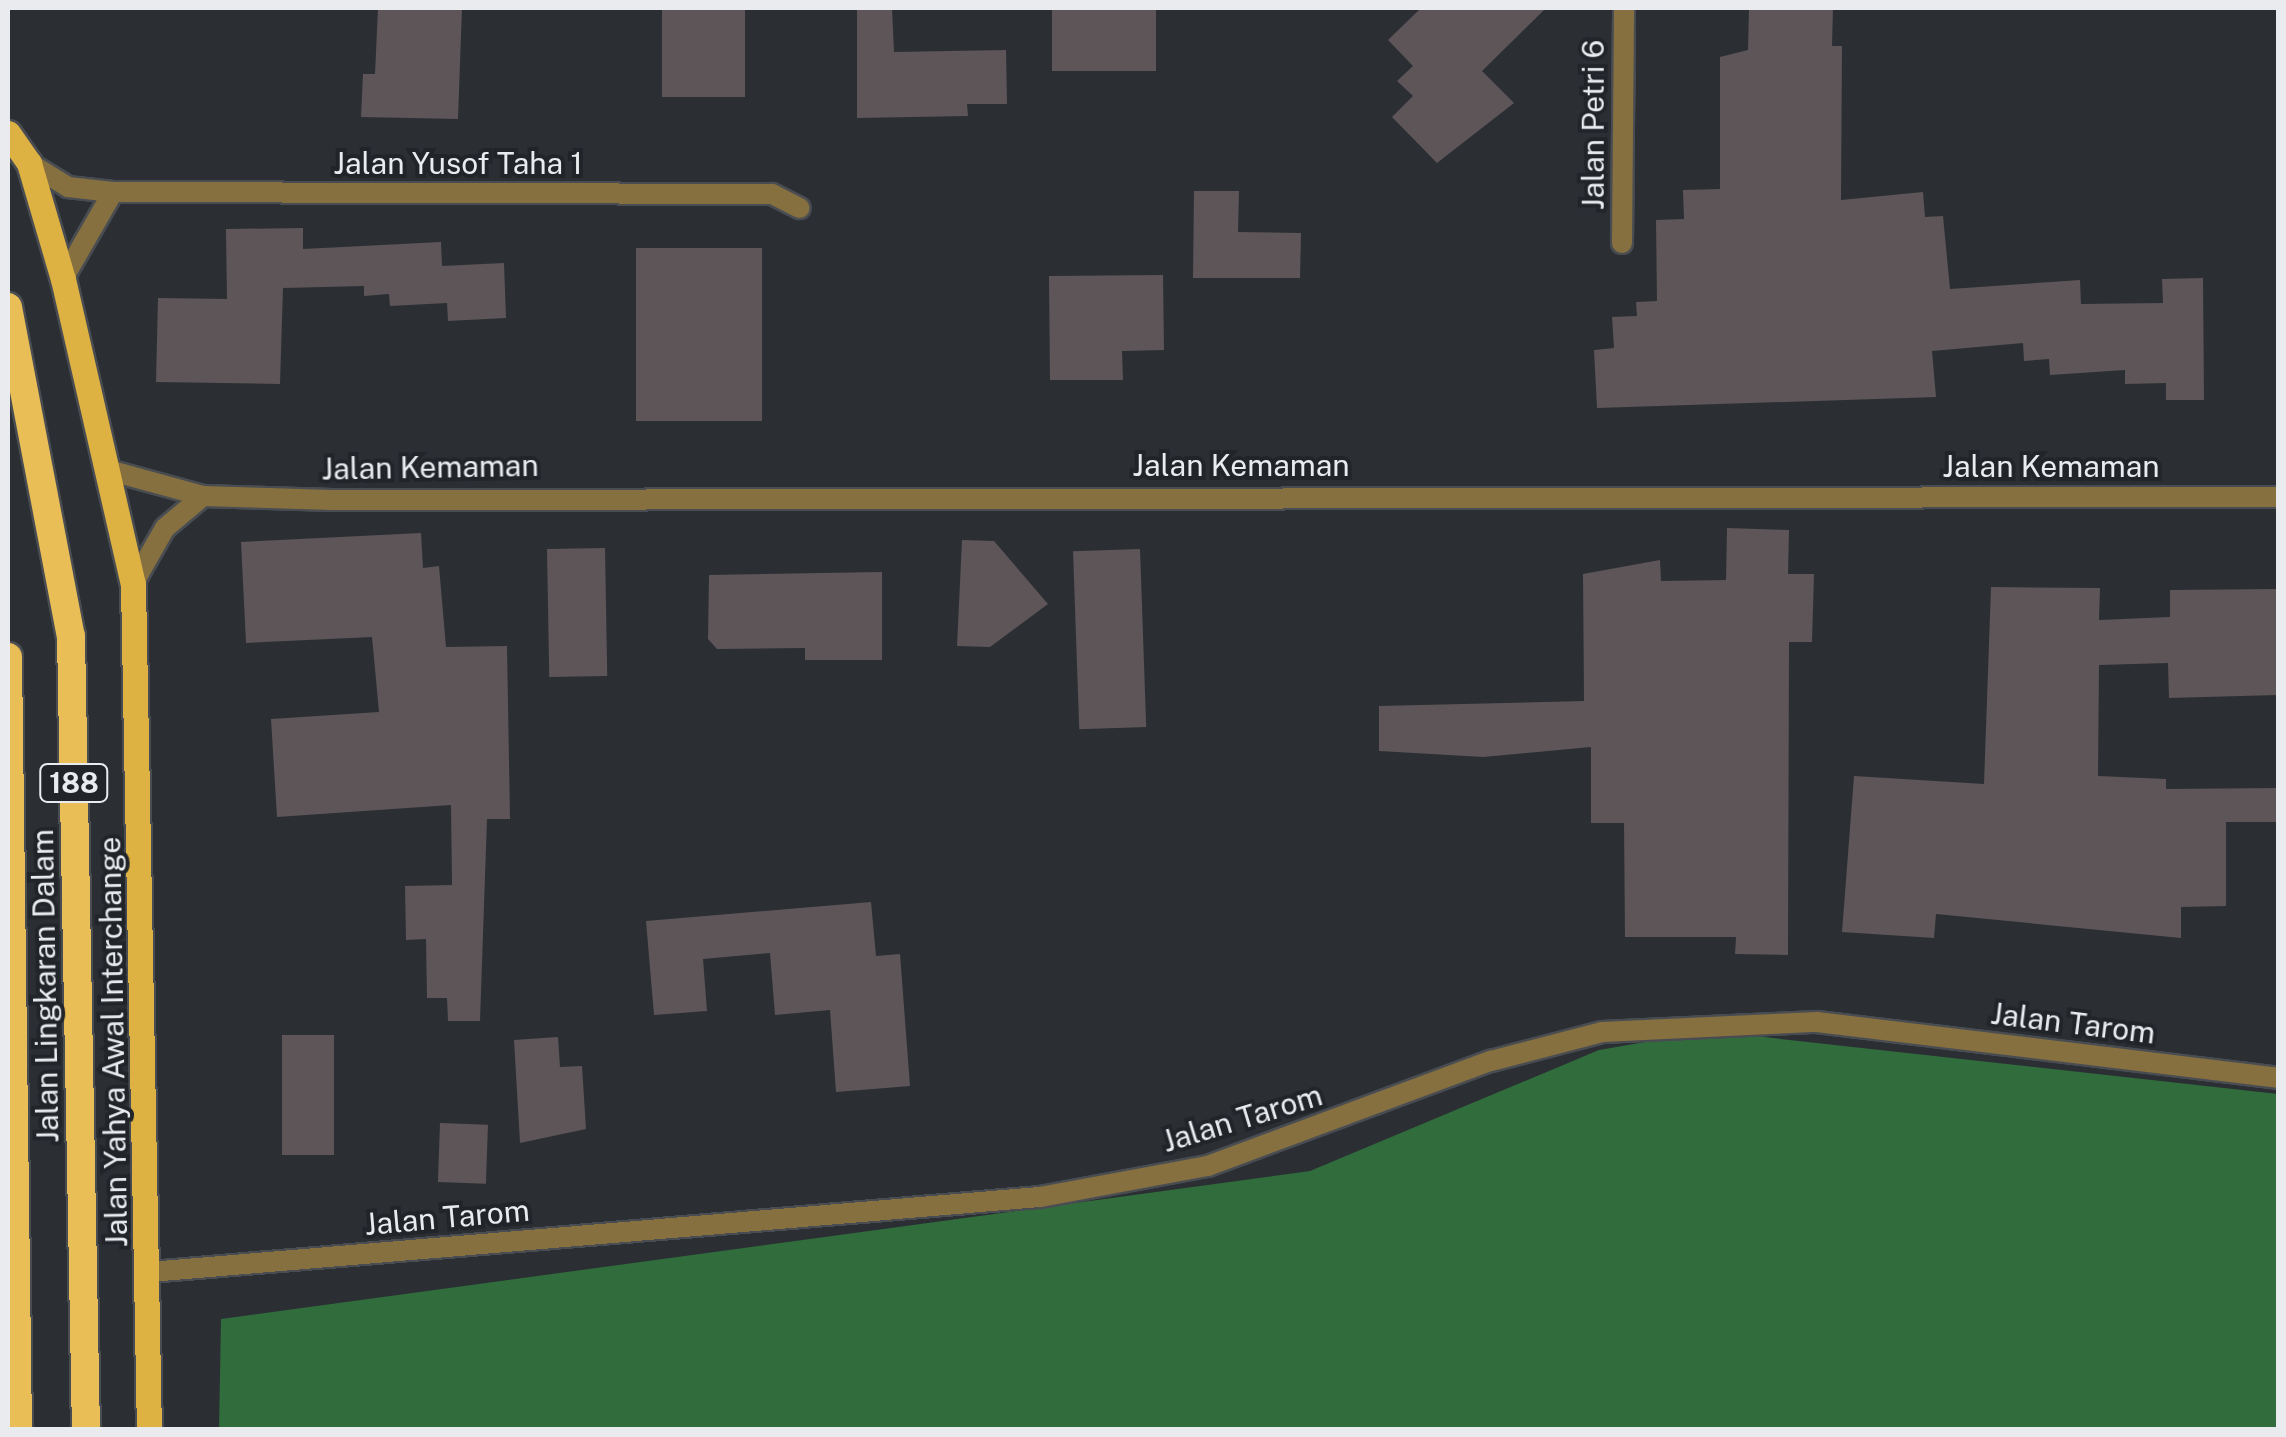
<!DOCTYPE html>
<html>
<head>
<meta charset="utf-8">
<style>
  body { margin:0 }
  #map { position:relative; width:2286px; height:1437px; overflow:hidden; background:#2b2f34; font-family:"Public Sans",sans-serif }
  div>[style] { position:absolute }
  .forest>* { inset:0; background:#306c3c }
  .building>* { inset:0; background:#5d5558; transform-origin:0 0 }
  .roads { filter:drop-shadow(2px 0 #494d52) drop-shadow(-2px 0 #494d52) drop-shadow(0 2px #494d52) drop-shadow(0 -2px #494d52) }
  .minor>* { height:20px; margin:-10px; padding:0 10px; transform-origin:10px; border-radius:10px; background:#867040 }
  .primary>* { height:25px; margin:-12.5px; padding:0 12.5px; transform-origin:12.5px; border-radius:12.5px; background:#ddb142 }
  .trunk>* { height:28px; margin:-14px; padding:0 14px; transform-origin:14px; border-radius:14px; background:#eabe56 }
  span { translate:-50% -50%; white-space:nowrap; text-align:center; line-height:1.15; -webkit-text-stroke:8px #21252a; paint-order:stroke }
  .shield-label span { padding:2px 8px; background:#21252a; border:2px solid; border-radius:8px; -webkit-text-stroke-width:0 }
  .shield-label { font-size:28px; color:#e9ebef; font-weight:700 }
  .street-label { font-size:30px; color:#e9ebef }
  .frame { position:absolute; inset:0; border:10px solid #e9ebef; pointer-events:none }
</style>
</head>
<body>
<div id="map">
  <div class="forest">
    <i style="clip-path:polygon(1709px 1031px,2278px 1094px,2278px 1429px,219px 1430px,221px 1319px,1310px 1171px,1599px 1050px)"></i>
  </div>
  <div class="building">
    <i style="clip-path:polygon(378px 8px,462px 8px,458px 119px,361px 117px,363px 74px,375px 74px)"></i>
    <i style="left:662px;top:8px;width:83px;height:89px"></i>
    <i style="clip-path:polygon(857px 8px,892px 8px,894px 52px,1006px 50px,1007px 104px,967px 104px,968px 116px,857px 118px)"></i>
    <i style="left:1052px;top:8px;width:104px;height:63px"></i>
    <i style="clip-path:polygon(1421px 8px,1546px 8px,1482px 71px,1514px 103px,1437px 163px,1392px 117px,1413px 96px,1397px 81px,1413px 66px,1388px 40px)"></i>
    <i style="clip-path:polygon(1749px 8px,1833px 8px,1832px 46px,1842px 46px,1841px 200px,1923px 192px,1925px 217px,1943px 216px,1950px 289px,2080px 280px,2081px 304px,2163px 303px,2162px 279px,2203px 278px,2204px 400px,2166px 400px,2166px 383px,2125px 384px,2125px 370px,2050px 375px,2049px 359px,2024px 361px,2023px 343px,1932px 351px,1936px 397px,1597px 408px,1594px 350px,1614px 348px,1612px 317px,1637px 316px,1636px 302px,1657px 301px,1656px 220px,1684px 219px,1683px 190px,1720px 189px,1720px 57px,1748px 50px)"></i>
    <i style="clip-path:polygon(1194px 191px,1239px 191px,1238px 232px,1301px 233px,1300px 278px,1193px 278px)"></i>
    <i style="clip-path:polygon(303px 228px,303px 249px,441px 242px,442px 266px,504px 263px,506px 318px,448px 321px,447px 303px,390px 306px,389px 294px,364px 296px,364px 286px,283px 288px,280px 384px,156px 382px,158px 298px,227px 299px,226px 229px)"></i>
    <i style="left:762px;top:248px;width:173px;height:126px;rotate:90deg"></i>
    <i style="clip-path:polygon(1163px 275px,1164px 350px,1122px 351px,1123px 380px,1050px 380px,1049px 276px)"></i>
    <i style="clip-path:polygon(1727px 528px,1789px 530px,1788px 574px,1814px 574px,1812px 642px,1789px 642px,1788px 955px,1735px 954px,1736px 937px,1625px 937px,1624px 823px,1591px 823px,1591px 747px,1483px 757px,1379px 751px,1379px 706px,1584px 701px,1583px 574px,1660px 560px,1661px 581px,1726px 580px)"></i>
    <i style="clip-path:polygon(421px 533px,423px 568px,439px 566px,446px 647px,507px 646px,510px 819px,487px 819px,480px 1021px,448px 1021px,447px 998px,427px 998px,426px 939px,406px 940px,405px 886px,452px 885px,451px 805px,277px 817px,271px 719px,379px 712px,372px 637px,246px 643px,241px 542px)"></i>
    <i style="clip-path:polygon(962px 540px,994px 541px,1048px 604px,990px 647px,957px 646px)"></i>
    <i style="left:605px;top:548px;width:128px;height:58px;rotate:89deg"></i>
    <i style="left:1140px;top:549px;width:178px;height:67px;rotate:88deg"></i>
    <i style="clip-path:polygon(882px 572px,882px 660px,805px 660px,805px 648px,717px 649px,708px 639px,709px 575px)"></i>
    <i style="clip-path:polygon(1991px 587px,2100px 588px,2099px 620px,2170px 617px,2170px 590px,2278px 589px,2278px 695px,2169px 698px,2168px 663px,2099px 665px,2098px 776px,2166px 779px,2166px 789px,2278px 788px,2278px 822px,2226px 822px,2226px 906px,2181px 907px,2181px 938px,1936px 914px,1934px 938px,1842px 932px,1854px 776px,1984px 784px)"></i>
    <i style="clip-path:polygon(871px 902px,876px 956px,900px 954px,910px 1086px,836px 1092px,830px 1010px,775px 1015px,770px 953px,703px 959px,707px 1011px,654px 1015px,646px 921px)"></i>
    <i style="left:282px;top:1035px;width:52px;height:120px"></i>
    <i style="clip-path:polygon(558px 1037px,560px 1067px,582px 1066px,586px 1129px,520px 1143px,514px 1040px)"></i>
    <i style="left:440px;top:1123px;width:48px;height:59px;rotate:2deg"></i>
  </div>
  <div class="roads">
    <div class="minor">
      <i style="left:29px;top:163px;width:46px;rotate:31.6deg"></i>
      <i style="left:68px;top:187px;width:45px;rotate:6.3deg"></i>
      <i style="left:113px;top:192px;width:659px;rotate:0.17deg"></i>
      <i style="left:772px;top:194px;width:31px;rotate:27deg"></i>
      <i style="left:1622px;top:243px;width:235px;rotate:-89.5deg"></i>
      <i style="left:63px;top:279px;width:100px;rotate:-60.1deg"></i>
      <i style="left:108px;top:470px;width:98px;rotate:15.3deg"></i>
      <i style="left:203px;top:496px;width:129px;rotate:1.8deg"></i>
      <i style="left:332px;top:500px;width:1946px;rotate:-0.09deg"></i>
      <i style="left:133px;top:584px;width:64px;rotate:-60.3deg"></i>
      <i style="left:165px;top:528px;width:50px;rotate:-40.1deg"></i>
      <i style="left:150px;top:1272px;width:893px;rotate:-4.82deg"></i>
      <i style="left:1040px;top:1197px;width:171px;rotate:-10.5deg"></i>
      <i style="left:1208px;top:1166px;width:302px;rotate:-20.4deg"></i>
      <i style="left:1491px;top:1061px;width:115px;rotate:-14.6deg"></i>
      <i style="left:1602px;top:1032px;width:215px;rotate:-2.7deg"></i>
      <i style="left:1817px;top:1022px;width:464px;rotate:6.9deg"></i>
    </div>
    <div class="primary">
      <i style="left:8px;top:133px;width:37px;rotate:55deg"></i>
      <i style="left:29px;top:163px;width:121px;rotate:73.7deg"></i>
      <i style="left:63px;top:279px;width:313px;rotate:77.1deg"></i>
      <i style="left:133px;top:584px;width:846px;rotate:88.92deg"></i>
    </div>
    <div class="trunk">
      <i style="left:8px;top:307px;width:335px;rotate:79.2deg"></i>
      <i style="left:71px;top:636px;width:794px;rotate:88.92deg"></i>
      <i style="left:8px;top:657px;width:773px;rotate:89.26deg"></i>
    </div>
  </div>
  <div class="shield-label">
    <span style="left:74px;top:783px">188</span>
  </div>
  <div class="street-label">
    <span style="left:1593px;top:125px;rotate:-90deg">Jalan Petri 6</span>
    <span style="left:458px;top:163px">Jalan Yusof Taha 1</span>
    <span style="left:1241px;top:465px">Jalan Kemaman</span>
    <span style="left:2051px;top:466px">Jalan Kemaman</span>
    <span style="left:430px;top:467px;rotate:-1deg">Jalan Kemaman</span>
    <span style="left:45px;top:986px;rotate:-91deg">Jalan Lingkaran Dalam</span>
    <span style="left:2073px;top:1023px;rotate:7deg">Jalan Tarom</span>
    <span style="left:113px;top:1042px;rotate:-91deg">Jalan Yahya Awal Interchange</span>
    <span style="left:1242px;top:1118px;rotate:-17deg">Jalan Tarom</span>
    <span style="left:447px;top:1217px;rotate:-5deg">Jalan Tarom</span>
  </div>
  <div class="frame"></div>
</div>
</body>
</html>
